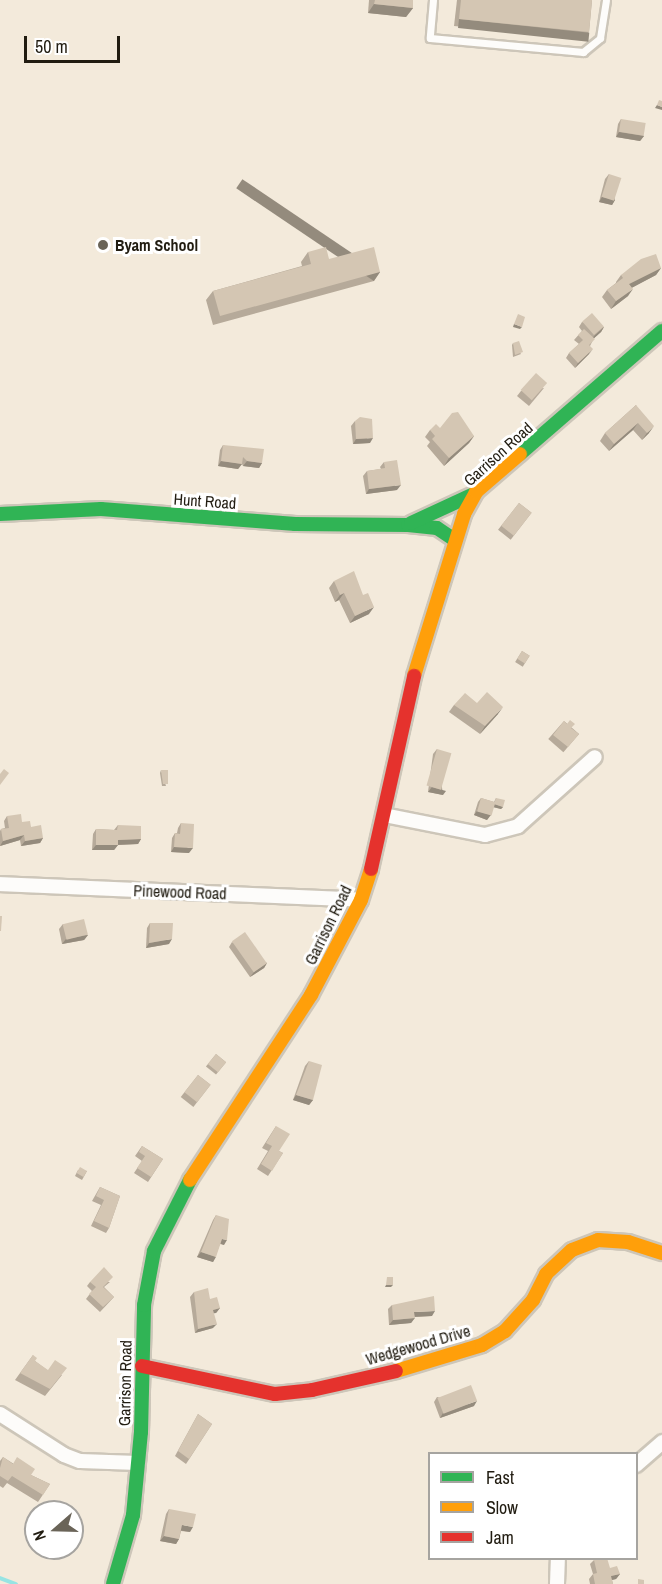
<!DOCTYPE html>
<html>
<head>
<meta charset="utf-8">
<style>
  body { margin:0 }
  #map { position:relative; width:662px; height:1584px; overflow:hidden; background:#f3eadb; font-family:"Archivo Narrow",sans-serif }
  div>[style] { position:absolute }
  .stream>* { height:4px; margin:-2px; padding:0 2px; transform-origin:2px; border-radius:2px; background:#97e4e3 }
  .roads { filter:drop-shadow(2px 0 #cdc6b9) drop-shadow(-2px 0 #cdc6b9) drop-shadow(0 2px #cdc6b9) drop-shadow(0 -2px #cdc6b9) }
  .lane>* { height:7px; margin:-3.5px; padding:0 3.5px; transform-origin:3.5px; border-radius:3.5px; background:#fdfcfa }
  .street>* { height:14px; margin:-7px; padding:0 7px; transform-origin:7px; border-radius:7px; background:#fdfcfa }
  .fast>* { height:14px; margin:-7px; padding:0 7px; transform-origin:7px; border-radius:7px; background:#30b455 }
  .slow>* { height:14px; margin:-7px; padding:0 7px; transform-origin:7px; border-radius:7px; background:#ff9f0a }
  .jam>* { height:14px; margin:-7px; padding:0 7px; transform-origin:7px; border-radius:7px; background:#e5322d }
  .wall>* { inset:0; background:#b6aa9a; transform-origin:0 0 }
  .shaded-wall>* { inset:0; background:#948b7d; transform-origin:0 0 }
  .building>* { inset:0; background:#d4c6b3; transform-origin:0 0 }
  .dots>* { width:16px; height:16px; translate:-50% -50%; box-sizing:border-box; border:3px solid #fff; border-radius:50% }
  span { translate:-50% -50%; white-space:nowrap; text-align:center; line-height:1.15; -webkit-text-stroke:6px #fff; paint-order:stroke }
  .poi-label { font-size:16px; color:#211c11; font-weight:700 }
  .left { translate:0 -50%; text-align:left }
  .street-label { font-size:16px; color:#211c11 }
  .legend { position:absolute; left:428px; top:1452px; width:210px; height:108px; box-sizing:border-box; background:#fff; border:2px solid #a6a4a0; margin:0; padding:8px 10px; list-style:none; font-size:18px; color:#211c11 }
  .legend li { display:flex; align-items:center; gap:12px; height:30px }
  .legend b { width:30px; border:2px solid #a6a4a0 }
  .north { position:absolute; left:24px; top:1500px; width:60px; height:60px; box-sizing:border-box; background:#fff; border:2px solid #a6a4a0; border-radius:50%; rotate:250deg; font-size:16px; font-weight:700; line-height:24px; text-align:center; color:#211c11 }
  .north::after { content:''; display:block; margin:auto; width:21px; height:27px; background:#6a6458; clip-path:polygon(50% 0,100% 100%,50% 72%,0 100%) }
  .scale { position:absolute; left:24px; top:36px; width:96px; height:27px; box-sizing:border-box; border:3px solid #211c11; border-top:0; padding-left:8px; font-size:18px; line-height:21px; white-space:nowrap; color:#211c11; -webkit-text-stroke:4px #fff; paint-order:stroke }
</style>
</head>
<body>
<div id="map">
  <div class="stream">
    <i style="left:0;top:1578px;width:17px;rotate:21deg"></i>
  </div>
  <div class="roads">
    <div class="lane">
      <i style="left:433px;top:0;width:38px;rotate:95deg"></i>
      <i style="left:430px;top:38px;width:154px;rotate:5.2deg"></i>
      <i style="left:583px;top:52px;width:22px;rotate:-39deg"></i>
      <i style="left:600px;top:38px;width:38px;rotate:-81deg"></i>
    </div>
    <div class="street">
      <i style="left:384px;top:815px;width:103px;rotate:11.2deg"></i>
      <i style="left:485px;top:835px;width:34px;rotate:-15deg"></i>
      <i style="left:518px;top:826px;width:103px;rotate:-41.9deg"></i>
      <i style="left:0;top:884px;width:361px;rotate:2.5deg"></i>
      <i style="left:0;top:1414px;width:76px;rotate:32.6deg"></i>
      <i style="left:64px;top:1455px;width:17px;rotate:21deg"></i>
      <i style="left:80px;top:1461px;width:58px;rotate:2deg"></i>
      <i style="left:636px;top:1465px;width:35px;rotate:-41deg"></i>
      <i style="left:557px;top:1584px;width:26px;rotate:-88deg"></i>
    </div>
    <div class="fast">
      <i style="left:520px;top:454px;width:188px;rotate:-40.9deg"></i>
      <i style="left:0;top:514px;width:101px;rotate:-2.8deg"></i>
      <i style="left:101px;top:509px;width:195px;rotate:4.4deg"></i>
      <i style="left:295px;top:524px;width:113px;rotate:0.5deg"></i>
      <i style="left:408px;top:525px;width:29px;rotate:6deg"></i>
      <i style="left:437px;top:528px;width:22px;rotate:34deg"></i>
      <i style="left:411px;top:523px;width:69px;rotate:-24.7deg"></i>
      <i style="left:113px;top:1584px;width:72px;rotate:-73.8deg"></i>
      <i style="left:133px;top:1515px;width:83px;rotate:-84.5deg"></i>
      <i style="left:141px;top:1432px;width:127px;rotate:-88.6deg"></i>
      <i style="left:144px;top:1305px;width:55px;rotate:-79.5deg"></i>
      <i style="left:154px;top:1251px;width:80px;rotate:-63.1deg"></i>
    </div>
    <div class="slow">
      <i style="left:414px;top:676px;width:170px;rotate:-72.8deg"></i>
      <i style="left:464px;top:514px;width:25px;rotate:-61deg"></i>
      <i style="left:476px;top:492px;width:58px;rotate:-40.8deg"></i>
      <i style="left:190px;top:1180px;width:221px;rotate:-56.8deg"></i>
      <i style="left:311px;top:995px;width:107px;rotate:-62.2deg"></i>
      <i style="left:361px;top:900px;width:33px;rotate:-72deg"></i>
      <i style="left:396px;top:1371px;width:90px;rotate:-16.8deg"></i>
      <i style="left:482px;top:1345px;width:27px;rotate:-31deg"></i>
      <i style="left:505px;top:1331px;width:42px;rotate:-47.9deg"></i>
      <i style="left:533px;top:1300px;width:29px;rotate:-63deg"></i>
      <i style="left:546px;top:1274px;width:35px;rotate:-43deg"></i>
      <i style="left:572px;top:1250px;width:28px;rotate:-21deg"></i>
      <i style="left:598px;top:1240px;width:30px;rotate:4deg"></i>
      <i style="left:628px;top:1242px;width:36px;rotate:18deg"></i>
    </div>
    <div class="jam">
      <i style="left:371px;top:869px;width:198px;rotate:-77.4deg"></i>
      <i style="left:142px;top:1366px;width:136px;rotate:11.9deg"></i>
      <i style="left:275px;top:1394px;width:37px;rotate:-6deg"></i>
      <i style="left:312px;top:1390px;width:86px;rotate:-12.7deg"></i>
    </div>
  </div>
  <div class="wall">
    <i style="clip-path:polygon(369px 0,413px 0,413px 8px,406px 17px,368px 13px)"></i>
    <i style="clip-path:polygon(457px 0,592px 0,589px 32px,583px 39px,454px 26px)"></i>
    <i style="clip-path:polygon(621px 119px,644px 136px,640px 141px,616px 137px,618px 124px)"></i>
    <i style="clip-path:polygon(609px 174px,615px 200px,612px 205px,599px 202px,605px 179px)"></i>
    <i style="clip-path:polygon(308px 252px,329px 259px,380px 272px,374px 281px,213px 325px,206px 300px,213px 291px,302px 266px,301px 262px)"></i>
    <i style="clip-path:polygon(661px 268px,656px 275px,631px 288px,628px 296px,611px 309px,602px 297px,607px 290px,616px 283px,616px 282px,621px 275px)"></i>
    <i style="clip-path:polygon(582px 322px,604px 327px,601px 332px,594px 338px,590px 346px,589px 354px,575px 368px,566px 358px,569px 353px,579px 344px,574px 340px,582px 331px,579px 327px)"></i>
    <i style="clip-path:polygon(513px 343px,521px 354px,513px 357px,512px 345px)"></i>
    <i style="clip-path:polygon(544px 388px,529px 406px,517px 396px,521px 391px)"></i>
    <i style="clip-path:polygon(636px 405px,649px 433px,642px 440px,633px 430px,609px 451px,600px 441px,605px 433px)"></i>
    <i style="clip-path:polygon(355px 421px,370px 443px,353px 444px,351px 426px)"></i>
    <i style="clip-path:polygon(440px 428px,474px 436px,469px 443px,444px 466px,427px 446px,430px 442px,425px 437px,430px 430px)"></i>
    <i style="clip-path:polygon(223px 445px,262px 463px,259px 468px,243px 466px,242px 464px,238px 469px,218px 466px,220px 450px)"></i>
    <i style="clip-path:polygon(384px 462px,397px 490px,366px 494px,363px 476px,367px 471px,381px 469px,380px 467px)"></i>
    <i style="left:519px;top:503px;width:16px;height:34px;rotate:38deg"></i>
    <i style="clip-path:polygon(334px 581px,369px 614px,350px 623px,339px 600px,335px 602px,329px 588px)"></i>
    <i style="left:522px;top:651px;width:9px;height:13px;rotate:32deg"></i>
    <i style="clip-path:polygon(477px 703px,498px 714px,480px 734px,449px 712px,454px 705px)"></i>
    <i style="left:564px;top:721px;width:20px;height:24px;rotate:41deg"></i>
    <i style="clip-path:polygon(437px 749px,443px 795px,428px 792px,433px 754px)"></i>
    <i style="clip-path:polygon(161px 770px,166px 786px,162px 786px,160px 773px)"></i>
    <i style="clip-path:polygon(481px 798px,494px 802px,496px 798px,503px 807px,501px 809px,493px 807px,487px 820px,474px 815px,478px 802px)"></i>
    <i style="clip-path:polygon(7px 816px,31px 827px,43px 838px,40px 843px,21px 846px,20px 840px,0 846px,0 831px,1px 829px,5px 828px,4px 821px)"></i>
    <i style="clip-path:polygon(181px 823px,189px 853px,171px 852px,172px 838px,175px 833px,177px 833px,178px 828px)"></i>
    <i style="clip-path:polygon(118px 825px,141px 839px,138px 844px,118px 845px,114px 850px,92px 850px,93px 834px,96px 829px,114px 830px)"></i>
    <i style="clip-path:polygon(150px 923px,169px 944px,146px 948px,147px 928px)"></i>
    <i style="clip-path:polygon(63px 924px,88px 935px,84px 940px,62px 944px,59px 929px)"></i>
    <i style="clip-path:polygon(232px 942px,267px 963px,264px 968px,250px 977px,229px 947px)"></i>
    <i style="left:216px;top:1054px;width:13px;height:16px;rotate:39deg"></i>
    <i style="clip-path:polygon(309px 1061px,313px 1100px,309px 1105px,293px 1100px,305px 1066px)"></i>
    <i style="left:198px;top:1075px;width:16px;height:28px;rotate:38deg"></i>
    <i style="clip-path:polygon(276px 1126px,279px 1151px,283px 1153px,268px 1176px,257px 1169px,268px 1151px,262px 1148px)"></i>
    <i style="clip-path:polygon(142px 1146px,163px 1159px,148px 1182px,134px 1173px,142px 1161px,135px 1156px)"></i>
    <i style="clip-path:polygon(78px 1170px,87px 1171px,82px 1180px,75px 1176px)"></i>
    <i style="clip-path:polygon(100px 1187px,120px 1196px,109px 1228px,106px 1233px,91px 1226px,101px 1205px,92px 1201px)"></i>
    <i style="clip-path:polygon(216px 1215px,224px 1245px,220px 1244px,213px 1262px,197px 1257px,213px 1220px)"></i>
    <i style="clip-path:polygon(90px 1282px,110px 1282px,104px 1287px,114px 1297px,100px 1312px,86px 1299px,92px 1291px,87px 1286px)"></i>
    <i style="clip-path:polygon(194px 1292px,210px 1299px,220px 1308px,216px 1313px,214px 1313px,213px 1328px,195px 1333px,190px 1297px)"></i>
    <i style="clip-path:polygon(392px 1305px,432px 1316px,415px 1317px,411px 1323px,389px 1325px,388px 1309px)"></i>
    <i style="clip-path:polygon(33px 1355px,35px 1361px,47px 1370px,62px 1375px,45px 1396px,15px 1380px)"></i>
    <i style="clip-path:polygon(437px 1397px,474px 1406px,440px 1418px,434px 1402px)"></i>
    <i style="clip-path:polygon(198px 1414px,212px 1424px,186px 1464px,175px 1456px)"></i>
    <i style="clip-path:polygon(3px 1457px,31px 1475px,50px 1484px,38px 1502px,7px 1483px,3px 1488px,0 1486px,0 1461px)"></i>
    <i style="clip-path:polygon(169px 1509px,190px 1532px,181px 1531px,179px 1539px,176px 1544px,160px 1541px,166px 1514px)"></i>
    <i style="clip-path:polygon(594px 1560px,620px 1574px,616px 1579px,612px 1580px,613px 1584px,590px 1584px,589px 1579px,593px 1574px,590px 1564px)"></i>
  </div>
  <div class="shaded-wall">
    <i style="clip-path:polygon(374px 4px,413px 8px,406px 17px,368px 13px)"></i>
    <i style="left:459px;top:19px;width:131px;height:9px;rotate:6deg"></i>
    <i style="clip-path:polygon(657px 105px,662px 107px,662px 110px,655px 108px)"></i>
    <i style="clip-path:polygon(619px 132px,644px 136px,640px 141px,616px 137px)"></i>
    <i style="clip-path:polygon(602px 197px,615px 200px,612px 205px,599px 202px)"></i>
    <i style="clip-path:polygon(661px 268px,656px 275px,624px 292px,629px 284px)"></i>
    <i style="left:380px;top:272px;width:11px;height:166px;rotate:124deg"></i>
    <i style="clip-path:polygon(633px 289px,628px 296px,611px 309px,616px 301px)"></i>
    <i style="clip-path:polygon(514px 324px,522px 327px,520px 329px,513px 327px)"></i>
    <i style="clip-path:polygon(604px 327px,601px 332px,591px 341px,594px 336px)"></i>
    <i style="clip-path:polygon(593px 349px,589px 354px,575px 368px,578px 363px)"></i>
    <i style="clip-path:polygon(638px 423px,633px 430px,609px 451px,614px 444px)"></i>
    <i style="clip-path:polygon(654px 426px,649px 433px,642px 440px,647px 433px)"></i>
    <i style="clip-path:polygon(474px 436px,469px 443px,444px 466px,449px 458px)"></i>
    <i style="clip-path:polygon(373px 438px,370px 443px,353px 444px,356px 439px)"></i>
    <i style="clip-path:polygon(221px 461px,242px 464px,238px 469px,218px 466px)"></i>
    <i style="clip-path:polygon(247px 461px,262px 463px,259px 468px,243px 466px)"></i>
    <i style="clip-path:polygon(401px 485px,397px 490px,366px 494px,369px 489px)"></i>
    <i style="clip-path:polygon(344px 593px,339px 600px,335px 602px,340px 595px)"></i>
    <i style="clip-path:polygon(374px 607px,369px 614px,350px 623px,355px 616px)"></i>
    <i style="clip-path:polygon(503px 707px,498px 714px,480px 734px,485px 726px)"></i>
    <i style="clip-path:polygon(432px 787px,446px 791px,443px 795px,428px 792px)"></i>
    <i style="clip-path:polygon(494px 804px,503px 807px,501px 809px,493px 807px)"></i>
    <i style="clip-path:polygon(477px 811px,491px 815px,487px 820px,474px 815px)"></i>
    <i style="clip-path:polygon(24px 835px,20px 840px,0 846px,3px 841px)"></i>
    <i style="clip-path:polygon(43px 838px,40px 843px,21px 846px,25px 841px)"></i>
    <i style="clip-path:polygon(141px 839px,138px 844px,115px 845px,118px 840px)"></i>
    <i style="clip-path:polygon(96px 845px,118px 845px,114px 850px,92px 850px)"></i>
    <i style="clip-path:polygon(174px 847px,193px 848px,189px 853px,171px 852px)"></i>
    <i style="clip-path:polygon(88px 935px,84px 940px,62px 944px,66px 939px)"></i>
    <i style="clip-path:polygon(172px 939px,169px 944px,146px 948px,149px 943px)"></i>
    <i style="clip-path:polygon(267px 963px,264px 968px,250px 977px,254px 972px)"></i>
    <i style="clip-path:polygon(296px 1095px,313px 1100px,309px 1105px,293px 1100px)"></i>
    <i style="clip-path:polygon(222px 1239px,227px 1240px,224px 1245px,219px 1243px)"></i>
    <i style="clip-path:polygon(201px 1252px,216px 1257px,213px 1262px,197px 1257px)"></i>
    <i style="clip-path:polygon(386px 1285px,393px 1285px,391px 1287px,385px 1287px)"></i>
    <i style="clip-path:polygon(220px 1308px,216px 1313px,210px 1314px,213px 1310px)"></i>
    <i style="clip-path:polygon(435px 1311px,432px 1316px,411px 1317px,414px 1312px)"></i>
    <i style="clip-path:polygon(415px 1318px,411px 1323px,389px 1325px,393px 1320px)"></i>
    <i style="clip-path:polygon(217px 1324px,213px 1328px,195px 1333px,198px 1329px)"></i>
    <i style="clip-path:polygon(477px 1401px,474px 1406px,440px 1418px,443px 1413px)"></i>
    <i style="clip-path:polygon(182px 1525px,193px 1527px,190px 1532px,178px 1530px)"></i>
    <i style="clip-path:polygon(164px 1536px,179px 1539px,176px 1544px,160px 1541px)"></i>
    <i style="clip-path:polygon(620px 1574px,616px 1579px,607px 1581px,611px 1576px)"></i>
  </div>
  <div class="building">
    <i style="clip-path:polygon(375px 0,413px 0,413px 8px,374px 4px)"></i>
    <i style="clip-path:polygon(461px 0,592px 0,589px 32px,459px 19px)"></i>
    <i style="clip-path:polygon(659px 100px,662px 101px,662px 107px,657px 105px)"></i>
    <i style="left:621px;top:119px;width:25px;height:13px;rotate:9deg"></i>
    <i style="left:609px;top:174px;width:13px;height:24px;rotate:18deg"></i>
    <i style="clip-path:polygon(326px 247px,329px 259px,374px 247px,380px 272px,220px 316px,213px 291px,311px 264px,308px 252px)"></i>
    <i style="clip-path:polygon(656px 254px,661px 268px,629px 284px,633px 289px,616px 301px,607px 290px,623px 278px,621px 275px,641px 259px)"></i>
    <i style="left:592px;top:313px;width:18px;height:13px;rotate:49deg"></i>
    <i style="clip-path:polygon(518px 314px,525px 317px,522px 327px,514px 324px)"></i>
    <i style="clip-path:polygon(584px 329px,595px 339px,589px 345px,593px 349px,578px 363px,569px 353px,583px 340px,578px 335px)"></i>
    <i style="clip-path:polygon(519px 341px,523px 352px,515px 355px,513px 343px)"></i>
    <i style="left:536px;top:373px;width:15px;height:23px;rotate:42deg"></i>
    <i style="clip-path:polygon(636px 405px,654px 426px,647px 433px,638px 423px,614px 444px,605px 433px)"></i>
    <i style="clip-path:polygon(458px 412px,474px 436px,449px 458px,432px 439px,435px 436px,430px 430px,436px 424px,440px 428px,452px 413px)"></i>
    <i style="clip-path:polygon(360px 417px,372px 419px,373px 438px,356px 439px,355px 421px)"></i>
    <i style="clip-path:polygon(223px 445px,264px 449px,262px 463px,247px 461px,243px 457px,242px 464px,221px 461px)"></i>
    <i style="clip-path:polygon(397px 460px,401px 485px,369px 489px,367px 471px,385px 468px,384px 462px)"></i>
    <i style="left:519px;top:503px;width:16px;height:29px;rotate:38deg"></i>
    <i style="clip-path:polygon(354px 571px,363px 595px,368px 593px,374px 607px,355px 616px,344px 593px,340px 595px,334px 581px)"></i>
    <i style="left:522px;top:651px;width:9px;height:9px;rotate:32deg"></i>
    <i style="clip-path:polygon(487px 692px,503px 707px,485px 726px,454px 705px,465px 693px,477px 703px)"></i>
    <i style="clip-path:polygon(570px 720px,575px 724px,571px 728px,579px 734px,568px 747px,553px 735px,564px 721px,567px 724px)"></i>
    <i style="left:437px;top:749px;width:15px;height:38px;rotate:16deg"></i>
    <i style="clip-path:polygon(4px 769px,9px 773px,0 785px,0 774px)"></i>
    <i style="clip-path:polygon(161px 770px,168px 770px,168px 784px,163px 784px)"></i>
    <i style="left:481px;top:798px;width:15px;height:14px;rotate:16deg"></i>
    <i style="clip-path:polygon(496px 798px,505px 800px,503px 807px,494px 804px)"></i>
    <i style="clip-path:polygon(21px 814px,22px 822px,30px 821px,31px 827px,41px 825px,43px 838px,25px 841px,24px 835px,3px 841px,1px 829px,9px 828px,7px 816px)"></i>
    <i style="clip-path:polygon(181px 823px,194px 824px,193px 848px,174px 847px,175px 833px,180px 834px)"></i>
    <i style="clip-path:polygon(118px 825px,141px 826px,141px 839px,118px 840px,118px 845px,96px 845px,96px 829px,117px 830px)"></i>
    <i style="clip-path:polygon(0 916px,2px 916px,1px 931px,0 931px)"></i>
    <i style="left:84px;top:919px;width:16px;height:22px;rotate:76deg"></i>
    <i style="clip-path:polygon(150px 923px,173px 923px,172px 939px,149px 943px)"></i>
    <i style="left:245px;top:932px;width:38px;height:16px;rotate:55deg"></i>
    <i style="left:216px;top:1054px;width:13px;height:13px;rotate:39deg"></i>
    <i style="clip-path:polygon(309px 1061px,322px 1065px,313px 1100px,296px 1095px)"></i>
    <i style="left:198px;top:1075px;width:16px;height:22px;rotate:38deg"></i>
    <i style="clip-path:polygon(276px 1126px,290px 1134px,279px 1151px,283px 1153px,272px 1171px,261px 1164px,272px 1146px,266px 1143px)"></i>
    <i style="clip-path:polygon(142px 1146px,163px 1159px,151px 1177px,137px 1168px,145px 1156px,139px 1152px)"></i>
    <i style="left:80px;top:1167px;width:8px;height:7px;rotate:30deg"></i>
    <i style="clip-path:polygon(100px 1187px,120px 1196px,109px 1228px,94px 1221px,104px 1200px,96px 1196px)"></i>
    <i style="clip-path:polygon(216px 1215px,229px 1219px,227px 1240px,222px 1239px,216px 1257px,201px 1252px)"></i>
    <i style="clip-path:polygon(104px 1267px,113px 1277px,103px 1287px,114px 1297px,103px 1307px,89px 1294px,96px 1287px,90px 1282px)"></i>
    <i style="clip-path:polygon(387px 1277px,393px 1277px,393px 1285px,386px 1285px)"></i>
    <i style="clip-path:polygon(208px 1288px,210px 1299px,217px 1297px,220px 1308px,213px 1310px,217px 1324px,198px 1329px,194px 1292px)"></i>
    <i style="clip-path:polygon(434px 1296px,435px 1311px,414px 1312px,415px 1318px,393px 1320px,392px 1305px)"></i>
    <i style="clip-path:polygon(33px 1355px,37px 1358px,35px 1361px,48px 1370px,55px 1360px,67px 1368px,50px 1389px,20px 1373px)"></i>
    <i style="left:471px;top:1385px;width:17px;height:36px;rotate:69deg"></i>
    <i style="clip-path:polygon(198px 1414px,212px 1424px,189px 1459px,178px 1451px)"></i>
    <i style="clip-path:polygon(3px 1457px,13px 1464px,17px 1457px,35px 1469px,31px 1475px,50px 1484px,43px 1495px,12px 1476px,8px 1481px,0 1476px,0 1468px)"></i>
    <i style="clip-path:polygon(169px 1509px,196px 1514px,193px 1527px,182px 1525px,179px 1539px,164px 1536px)"></i>
    <i style="clip-path:polygon(597px 1558px,607px 1558px,610px 1568px,617px 1566px,620px 1574px,611px 1576px,613px 1584px,595px 1584px,593px 1574px,597px 1573px,594px 1560px)"></i>
    <i style="clip-path:polygon(638px 1579px,644px 1580px,644px 1584px,638px 1584px)"></i>
  </div>
  <div class="dots">
    <i style="left:103px;top:245px;background:#6a6458"></i>
  </div>
  <div class="poi-label">
    <span class="left" style="left:115px;top:245px">Byam School</span>
  </div>
  <div class="street-label">
    <span style="left:498px;top:454px;rotate:-42deg">Garrison Road</span>
    <span style="left:205px;top:501px;rotate:4deg">Hunt Road</span>
    <span style="left:180px;top:892px;rotate:2deg">Pinewood Road</span>
    <span style="left:328px;top:925px;rotate:-64deg">Garrison Road</span>
    <span style="left:418px;top:1345px;rotate:-16deg">Wedgewood Drive</span>
    <span style="left:125px;top:1383px;rotate:-89deg">Garrison Road</span>
  </div>
  <ul class="legend">
  <li><b style="height:8px;background:#30b455"></b>Fast</li>
  <li><b style="height:8px;background:#ff9f0a"></b>Slow</li>
  <li><b style="height:8px;background:#e5322d"></b>Jam</li>
  </ul>
  <div class="north">N</div>
  <div class="scale">50 m</div>
</div>
</body>
</html>
